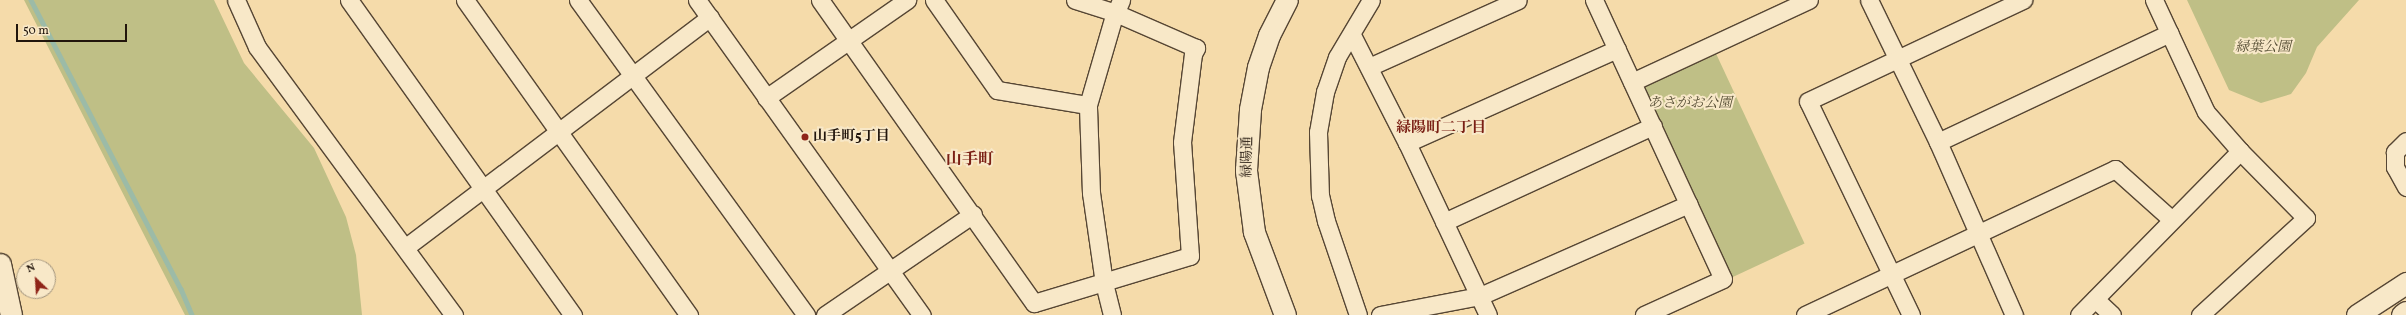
<!DOCTYPE html>
<html>
<head>
<meta charset="utf-8">
<style>
  body { margin:0 }
  #map { position:relative; width:2406px; height:315px; overflow:hidden; background:#f5dbaa; font-family:Vollkorn,"Noto Serif JP",serif }
  div>[style] { position:absolute }
  .green>* { inset:0; background:#bfbf86; transform-origin:0 0 }
  .stream>* { height:4.5px; margin:-2.25px; padding:0 2.25px; transform-origin:2.25px; border-radius:2.25px; background:#9cbba7 }
  .roads { filter:drop-shadow(1px 0 #564634) drop-shadow(-1px 0 #564634) drop-shadow(0 1px #564634) drop-shadow(0 -1px #564634) }
  .minor>* { height:17px; margin:-8.5px; padding:0 8.5px; transform-origin:8.5px; border-radius:8.5px; background:#f8e8c8 }
  .tertiary>* { height:21px; margin:-10.5px; padding:0 10.5px; transform-origin:10.5px; border-radius:10.5px; background:#f8e8c8 }
  .dots>* { width:11px; height:11px; translate:-50% -50%; box-sizing:border-box; border:2px solid #f8e8c8; border-radius:50% }
  span { translate:-50% -50%; white-space:nowrap; text-align:center; line-height:1.15; -webkit-text-stroke:4px #f8e8c8; paint-order:stroke }
  .park-label { font-size:14px; color:#585037; font-style:italic }
  .poi-label { font-size:14px; color:#21150c; font-weight:700 }
  .left { translate:0 -50%; text-align:left }
  .street-label { font-size:14px; color:#21150c }
  .neighbourhood-label { font-size:15px; color:#7a1f14; font-weight:700 }
  .quarter-label { font-size:16px; color:#7a1f14; font-weight:700 }
  .north { position:absolute; left:16px; top:259px; width:40px; height:40px; box-sizing:border-box; background:#f8e8c8; border:1px solid #a2947d; border-radius:50%; rotate:335deg; font-size:11px; font-weight:700; line-height:16px; text-align:center; color:#21150c }
  .north::after { content:''; display:block; margin:auto; width:14px; height:18px; background:#8f2418; clip-path:polygon(50% 0,100% 100%,50% 72%,0 100%) }
  .scale { position:absolute; left:16px; top:24px; width:111px; height:18px; box-sizing:border-box; border:2px solid #21150c; border-top:0; padding-left:5px; font-size:12px; line-height:14px; white-space:nowrap; color:#21150c; -webkit-text-stroke:3px #f8e8c8; paint-order:stroke }
</style>
</head>
<body>
<div id="map">
  <div class="green">
    <i style="clip-path:polygon(24px 0,214px 0,244px 63px,314px 148px,346px 217px,356px 255px,362px 315px,185px 315px)"></i>
    <i style="clip-path:polygon(2187px 0,2359px 0,2317px 47px,2306px 73px,2291px 94px,2261px 103px,2229px 90px)"></i>
    <i style="left:1712px;top:45px;width:219px;height:88px;rotate:65deg"></i>
  </div>
  <div class="stream">
    <i style="left:31px;top:0;width:326px;rotate:62.6deg"></i>
    <i style="left:181px;top:289px;width:28px;rotate:67deg"></i>
  </div>
  <div class="roads">
    <div class="minor">
      <i style="left:236px;top:0;width:51px;rotate:65.9deg"></i>
      <i style="left:257px;top:47px;width:333px;rotate:53.7deg"></i>
      <i style="left:349px;top:0;width:387px;rotate:54.6deg"></i>
      <i style="left:465px;top:0;width:387px;rotate:54.6deg"></i>
      <i style="left:578px;top:0;width:389px;rotate:54.1deg"></i>
      <i style="left:697px;top:0;width:387px;rotate:54.5deg"></i>
      <i style="left:820px;top:0;width:371px;rotate:54.8deg"></i>
      <i style="left:1034px;top:303px;width:163px;rotate:-16.8deg"></i>
      <i style="left:1190px;top:256px;width:114px;rotate:-94deg"></i>
      <i style="left:1182px;top:142px;width:89px;rotate:-82.9deg"></i>
      <i style="left:1193px;top:54px;width:7px;rotate:-63deg"></i>
      <i style="left:1196px;top:48px;width:87px;rotate:-156.4deg"></i>
      <i style="left:1116px;top:13px;width:43px;rotate:-162.4deg"></i>
      <i style="left:934px;top:0;width:110px;rotate:55deg"></i>
      <i style="left:997px;top:90px;width:92px;rotate:9.4deg"></i>
      <i style="left:1594px;top:0;width:307px;rotate:65.2deg"></i>
      <i style="left:1723px;top:279px;width:87px;rotate:155.5deg"></i>
      <i style="left:1869px;top:0;width:158px;rotate:64.1deg"></i>
      <i style="left:1938px;top:142px;width:189px;rotate:66.3deg"></i>
      <i style="left:2154px;top:0;width:123px;rotate:65.1deg"></i>
      <i style="left:2206px;top:112px;width:52px;rotate:48.9deg"></i>
      <i style="left:2240px;top:151px;width:94px;rotate:45.4deg"></i>
      <i style="left:2306px;top:218px;width:144px;rotate:137.5deg"></i>
      <i style="left:1352px;top:35px;width:121px;rotate:63deg"></i>
      <i style="left:1407px;top:143px;width:190px;rotate:64.8deg"></i>
      <i style="left:1369px;top:67px;width:163px;rotate:-24.2deg"></i>
      <i style="left:1632px;top:82px;width:195px;rotate:-24.9deg"></i>
      <i style="left:766px;top:98px;width:172px;rotate:-34.8deg"></i>
      <i style="left:2406px;top:141px;width:16px;rotate:135deg"></i>
      <i style="left:2395px;top:152px;width:15px;rotate:90deg"></i>
      <i style="left:2395px;top:167px;width:23px;rotate:61deg"></i>
      <i style="left:1938px;top:142px;width:256px;rotate:-25.2deg"></i>
      <i style="left:1407px;top:143px;width:230px;rotate:-24.1deg"></i>
      <i style="left:1444px;top:222px;width:230px;rotate:-24.7deg"></i>
      <i style="left:406px;top:247px;width:381px;rotate:-37.1deg"></i>
      <i style="left:2095px;top:299px;width:23px;rotate:43deg"></i>
      <i style="left:825px;top:315px;width:179px;rotate:-34.3deg"></i>
      <i style="left:1112px;top:315px;width:33px;rotate:-104deg"></i>
      <i style="left:1104px;top:283px;width:91px;rotate:-98.2deg"></i>
      <i style="left:1091px;top:193px;width:88px;rotate:-92deg"></i>
      <i style="left:1088px;top:105px;width:90px;rotate:-73.8deg"></i>
      <i style="left:1113px;top:19px;width:21px;rotate:-67deg"></i>
      <i style="left:1358px;top:315px;width:99px;rotate:-108.8deg"></i>
      <i style="left:1326px;top:221px;width:26px;rotate:-103deg"></i>
      <i style="left:1320px;top:196px;width:64px;rotate:-91.8deg"></i>
      <i style="left:1318px;top:132px;width:41px;rotate:-80.1deg"></i>
      <i style="left:1325px;top:92px;width:37px;rotate:-71deg"></i>
      <i style="left:1337px;top:57px;width:66px;rotate:-59.2deg"></i>
      <i style="left:1380px;top:315px;width:102px;rotate:-10.8deg"></i>
      <i style="left:1480px;top:296px;width:228px;rotate:-23.8deg"></i>
      <i style="left:1805px;top:315px;width:343px;rotate:-25.2deg"></i>
      <i style="left:2115px;top:169px;width:75px;rotate:41.8deg"></i>
      <i style="left:1911px;top:315px;width:237px;rotate:-115.7deg"></i>
      <i style="left:1808px;top:101px;width:238px;rotate:-25.2deg"></i>
      <i style="left:2079px;top:315px;width:230px;rotate:-45.5deg"></i>
    </div>
    <div class="tertiary">
      <i style="left:0;top:264px;width:52px;rotate:77.8deg"></i>
      <i style="left:1285px;top:315px;width:89px;rotate:-110.5deg"></i>
      <i style="left:1254px;top:232px;width:63px;rotate:-97.4deg"></i>
      <i style="left:1246px;top:170px;width:61px;rotate:-86.2deg"></i>
      <i style="left:1250px;top:109px;width:43px;rotate:-79.2deg"></i>
      <i style="left:1258px;top:67px;width:34px;rotate:-71deg"></i>
      <i style="left:1269px;top:35px;width:39px;rotate:-63deg"></i>
      <i style="left:2357px;top:315px;width:59px;rotate:-33.1deg"></i>
      <i style="left:2402px;top:315px;width:5px;rotate:-37deg"></i>
    </div>
  </div>
  <div class="dots">
    <i style="left:805px;top:137px;background:#8f2418"></i>
  </div>
  <div class="park-label">
    <span style="left:2263px;top:48px">緑葉公園</span>
    <span style="left:1690px;top:104px">あさがお公園</span>
  </div>
  <div class="poi-label">
    <span class="left" style="left:813px;top:137px">山手町5丁目</span>
  </div>
  <div class="street-label">
    <span style="left:1248px;top:157px;rotate:-89deg">緑陽通</span>
  </div>
  <div class="neighbourhood-label">
    <span style="left:1441px;top:129px">緑陽町二丁目</span>
  </div>
  <div class="quarter-label">
    <span style="left:970px;top:160px">山手町</span>
  </div>
  <div class="north">N</div>
  <div class="scale">50 m</div>
</div>
</body>
</html>
